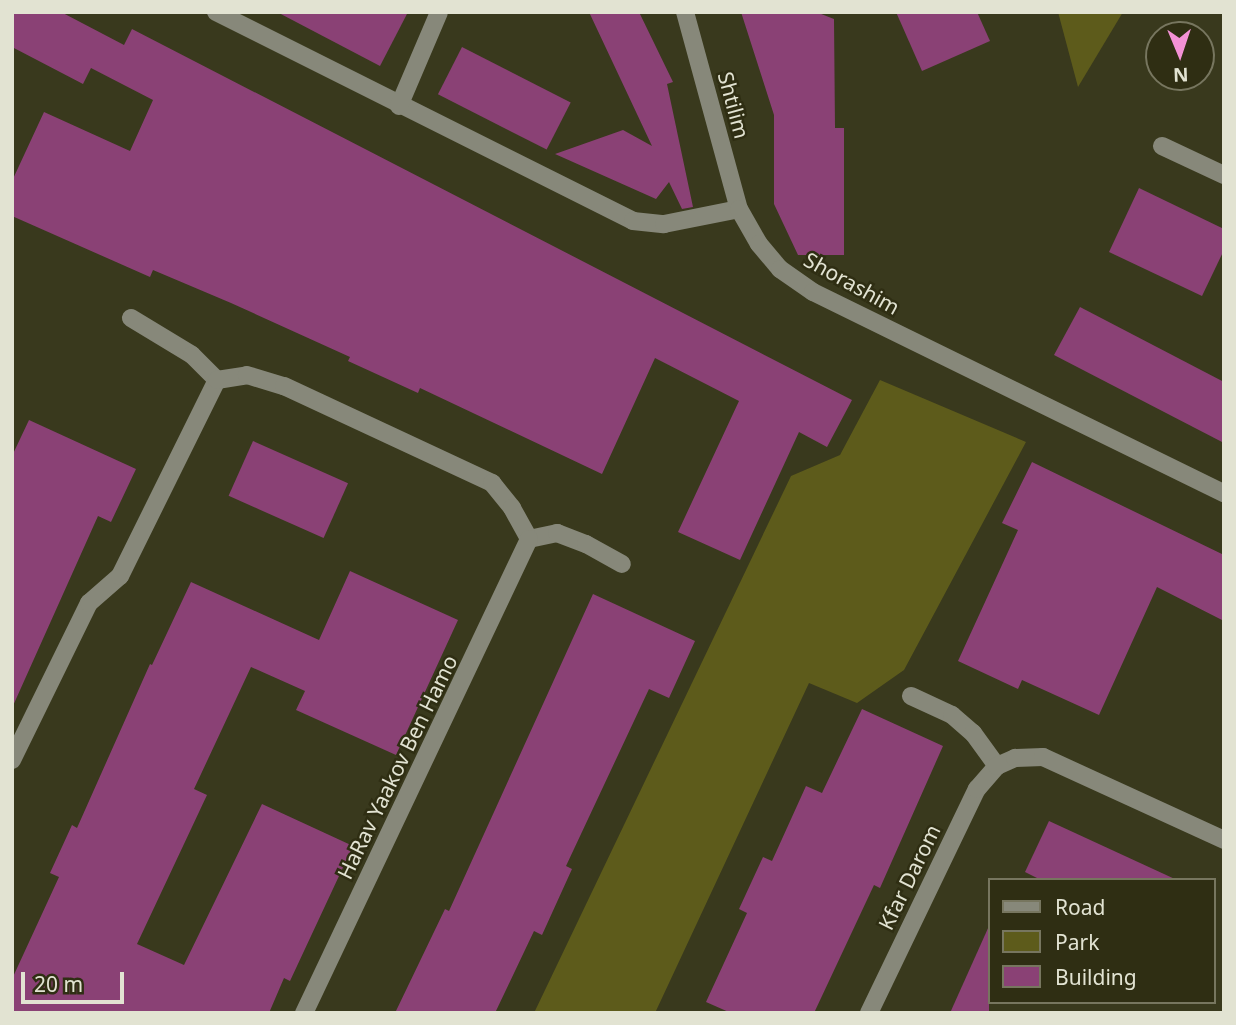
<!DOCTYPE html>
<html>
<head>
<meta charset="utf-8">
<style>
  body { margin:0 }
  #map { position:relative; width:1236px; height:1025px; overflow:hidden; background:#39391d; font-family:"Noto Sans",sans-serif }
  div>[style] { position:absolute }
  .green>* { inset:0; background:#5d5b1b }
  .building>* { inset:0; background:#8a4175; transform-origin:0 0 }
  .minor>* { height:18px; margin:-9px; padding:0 9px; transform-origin:9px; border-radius:9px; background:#87887a }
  span { translate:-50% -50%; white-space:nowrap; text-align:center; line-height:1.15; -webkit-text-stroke:5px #2f2e13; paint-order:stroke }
  .street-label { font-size:21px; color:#e2e3d2 }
  .frame { position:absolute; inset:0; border:14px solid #e2e3d2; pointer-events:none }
  .legend { position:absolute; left:988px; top:878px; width:228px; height:126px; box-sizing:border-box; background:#2f2e13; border:2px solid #77765f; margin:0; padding:9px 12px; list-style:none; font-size:21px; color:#e2e3d2 }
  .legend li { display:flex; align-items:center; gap:14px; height:35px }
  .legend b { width:35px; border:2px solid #77765f }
  .north { position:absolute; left:1145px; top:21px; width:70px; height:70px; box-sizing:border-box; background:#2f2e13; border:2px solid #77765f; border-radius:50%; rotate:178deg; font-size:19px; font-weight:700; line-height:28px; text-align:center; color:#e2e3d2 }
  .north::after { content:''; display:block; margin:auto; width:24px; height:32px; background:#f391d5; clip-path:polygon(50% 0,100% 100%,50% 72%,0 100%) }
  .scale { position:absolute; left:21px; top:972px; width:103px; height:32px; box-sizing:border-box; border:4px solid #e2e3d2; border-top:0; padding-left:9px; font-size:21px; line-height:24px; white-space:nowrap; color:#e2e3d2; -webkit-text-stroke:5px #2f2e13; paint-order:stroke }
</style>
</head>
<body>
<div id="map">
  <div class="green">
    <i style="clip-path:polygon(1058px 12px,1123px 12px,1078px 87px)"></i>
    <i style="clip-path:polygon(880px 380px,1026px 442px,904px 670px,857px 703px,809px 683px,655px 1013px,534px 1013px,791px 476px,840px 455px)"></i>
  </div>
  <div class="building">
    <i style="clip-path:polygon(12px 12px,61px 12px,124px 45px,132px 29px,852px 400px,827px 447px,799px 432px,740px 560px,678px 532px,739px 401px,655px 358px,602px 474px,420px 388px,418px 393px,348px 361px,350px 357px,231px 303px,153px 270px,150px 277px,12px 216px,12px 181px,44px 112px,130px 151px,153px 100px,91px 68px,83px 84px,12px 47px)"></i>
    <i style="clip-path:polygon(277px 12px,408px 12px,380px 66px)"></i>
    <i style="clip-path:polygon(589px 12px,639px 12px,673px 82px,667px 84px,693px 207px,682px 209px,669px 182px,656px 199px,555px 154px,623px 130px,652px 146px)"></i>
    <i style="clip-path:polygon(741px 12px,816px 12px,834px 19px,835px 128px,844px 128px,844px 255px,798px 255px,774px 204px,774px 115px)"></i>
    <i style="clip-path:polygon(896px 12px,977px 12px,990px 41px,922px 71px)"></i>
    <i style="left:462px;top:47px;width:122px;height:53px;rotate:27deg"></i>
    <i style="clip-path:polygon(1139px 188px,1224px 229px,1224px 250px,1202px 296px,1109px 252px)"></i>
    <i style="clip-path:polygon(1080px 307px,1224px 382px,1224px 443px,1054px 355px)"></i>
    <i style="clip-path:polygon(29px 420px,136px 469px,111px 522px,98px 516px,12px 708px,12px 456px)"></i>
    <i style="left:253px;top:441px;width:104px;height:60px;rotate:24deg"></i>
    <i style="clip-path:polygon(1032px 462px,1224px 555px,1224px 621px,1157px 587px,1099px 715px,1022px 680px,1018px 689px,958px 661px,1018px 530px,1002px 523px)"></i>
    <i style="clip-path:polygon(350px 571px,458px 620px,396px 755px,296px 710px,305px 691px,251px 667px,194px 789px,207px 795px,137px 944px,184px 965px,262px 804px,353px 846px,290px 981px,284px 978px,269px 1013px,12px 1013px,12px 979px,59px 877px,50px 873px,72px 825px,77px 828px,150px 664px,152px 665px,191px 582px,319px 640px)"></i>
    <i style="clip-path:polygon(593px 594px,695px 641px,669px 698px,649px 689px,566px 866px,572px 869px,542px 935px,534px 931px,495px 1013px,395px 1013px,445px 909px,449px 911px)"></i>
    <i style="clip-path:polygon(862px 709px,943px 746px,880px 888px,874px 885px,814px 1013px,731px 1013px,706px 1002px,747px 913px,739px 909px,763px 857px,772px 861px,806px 786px,822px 793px)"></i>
    <i style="clip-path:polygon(1049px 821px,1177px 880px,1041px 880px,1025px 872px)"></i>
    <i style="clip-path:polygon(989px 926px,989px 1013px,950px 1013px)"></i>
  </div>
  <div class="minor">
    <i style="left:216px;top:12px;width:466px;rotate:26.6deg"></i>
    <i style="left:633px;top:221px;width:31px;rotate:6deg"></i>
    <i style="left:664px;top:224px;width:76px;rotate:-11.3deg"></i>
    <i style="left:685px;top:12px;width:204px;rotate:74.7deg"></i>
    <i style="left:739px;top:209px;width:40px;rotate:60.3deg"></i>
    <i style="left:759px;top:244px;width:33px;rotate:50deg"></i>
    <i style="left:780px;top:269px;width:40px;rotate:34.9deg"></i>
    <i style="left:813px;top:292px;width:458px;rotate:26.1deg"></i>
    <i style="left:399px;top:106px;width:102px;rotate:-66.9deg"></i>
    <i style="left:1162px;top:146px;width:68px;rotate:25.1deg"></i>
    <i style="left:131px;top:318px;width:71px;rotate:31.2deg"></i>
    <i style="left:192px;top:355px;width:35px;rotate:45deg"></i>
    <i style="left:529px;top:539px;width:29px;rotate:-12deg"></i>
    <i style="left:557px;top:533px;width:31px;rotate:21deg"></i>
    <i style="left:586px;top:544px;width:41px;rotate:29.1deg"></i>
    <i style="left:911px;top:696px;width:45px;rotate:24.9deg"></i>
    <i style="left:952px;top:715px;width:28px;rotate:41deg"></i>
    <i style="left:973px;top:733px;width:41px;rotate:54deg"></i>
    <i style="left:12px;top:760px;width:175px;rotate:-63.9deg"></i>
    <i style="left:89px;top:603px;width:41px;rotate:-41.1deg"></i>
    <i style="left:120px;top:576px;width:219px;rotate:-63.7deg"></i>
    <i style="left:217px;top:380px;width:30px;rotate:-9deg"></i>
    <i style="left:247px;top:375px;width:39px;rotate:17deg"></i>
    <i style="left:284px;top:386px;width:230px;rotate:25deg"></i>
    <i style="left:492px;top:483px;width:32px;rotate:51deg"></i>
    <i style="left:512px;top:508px;width:35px;rotate:61deg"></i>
    <i style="left:529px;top:539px;width:525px;rotate:115.39deg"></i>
    <i style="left:869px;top:1013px;width:249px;rotate:-64.3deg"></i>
    <i style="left:977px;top:789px;width:30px;rotate:-49deg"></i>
    <i style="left:997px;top:766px;width:20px;rotate:-24deg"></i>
    <i style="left:1015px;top:758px;width:28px;rotate:-2deg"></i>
    <i style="left:1043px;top:757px;width:199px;rotate:24.6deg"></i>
  </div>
  <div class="street-label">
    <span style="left:734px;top:105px;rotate:75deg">Shtilim</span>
    <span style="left:852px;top:283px;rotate:29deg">Shorashim</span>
    <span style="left:397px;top:767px;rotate:-64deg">HaRav Yaakov Ben Hamo</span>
    <span style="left:909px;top:877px;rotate:-64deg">Kfar Darom</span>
  </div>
  <div class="frame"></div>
  <ul class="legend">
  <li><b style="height:9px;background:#87887a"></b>Road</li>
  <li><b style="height:19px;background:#5d5b1b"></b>Park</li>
  <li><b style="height:19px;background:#8a4175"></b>Building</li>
  </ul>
  <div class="north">N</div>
  <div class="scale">20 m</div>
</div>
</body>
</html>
